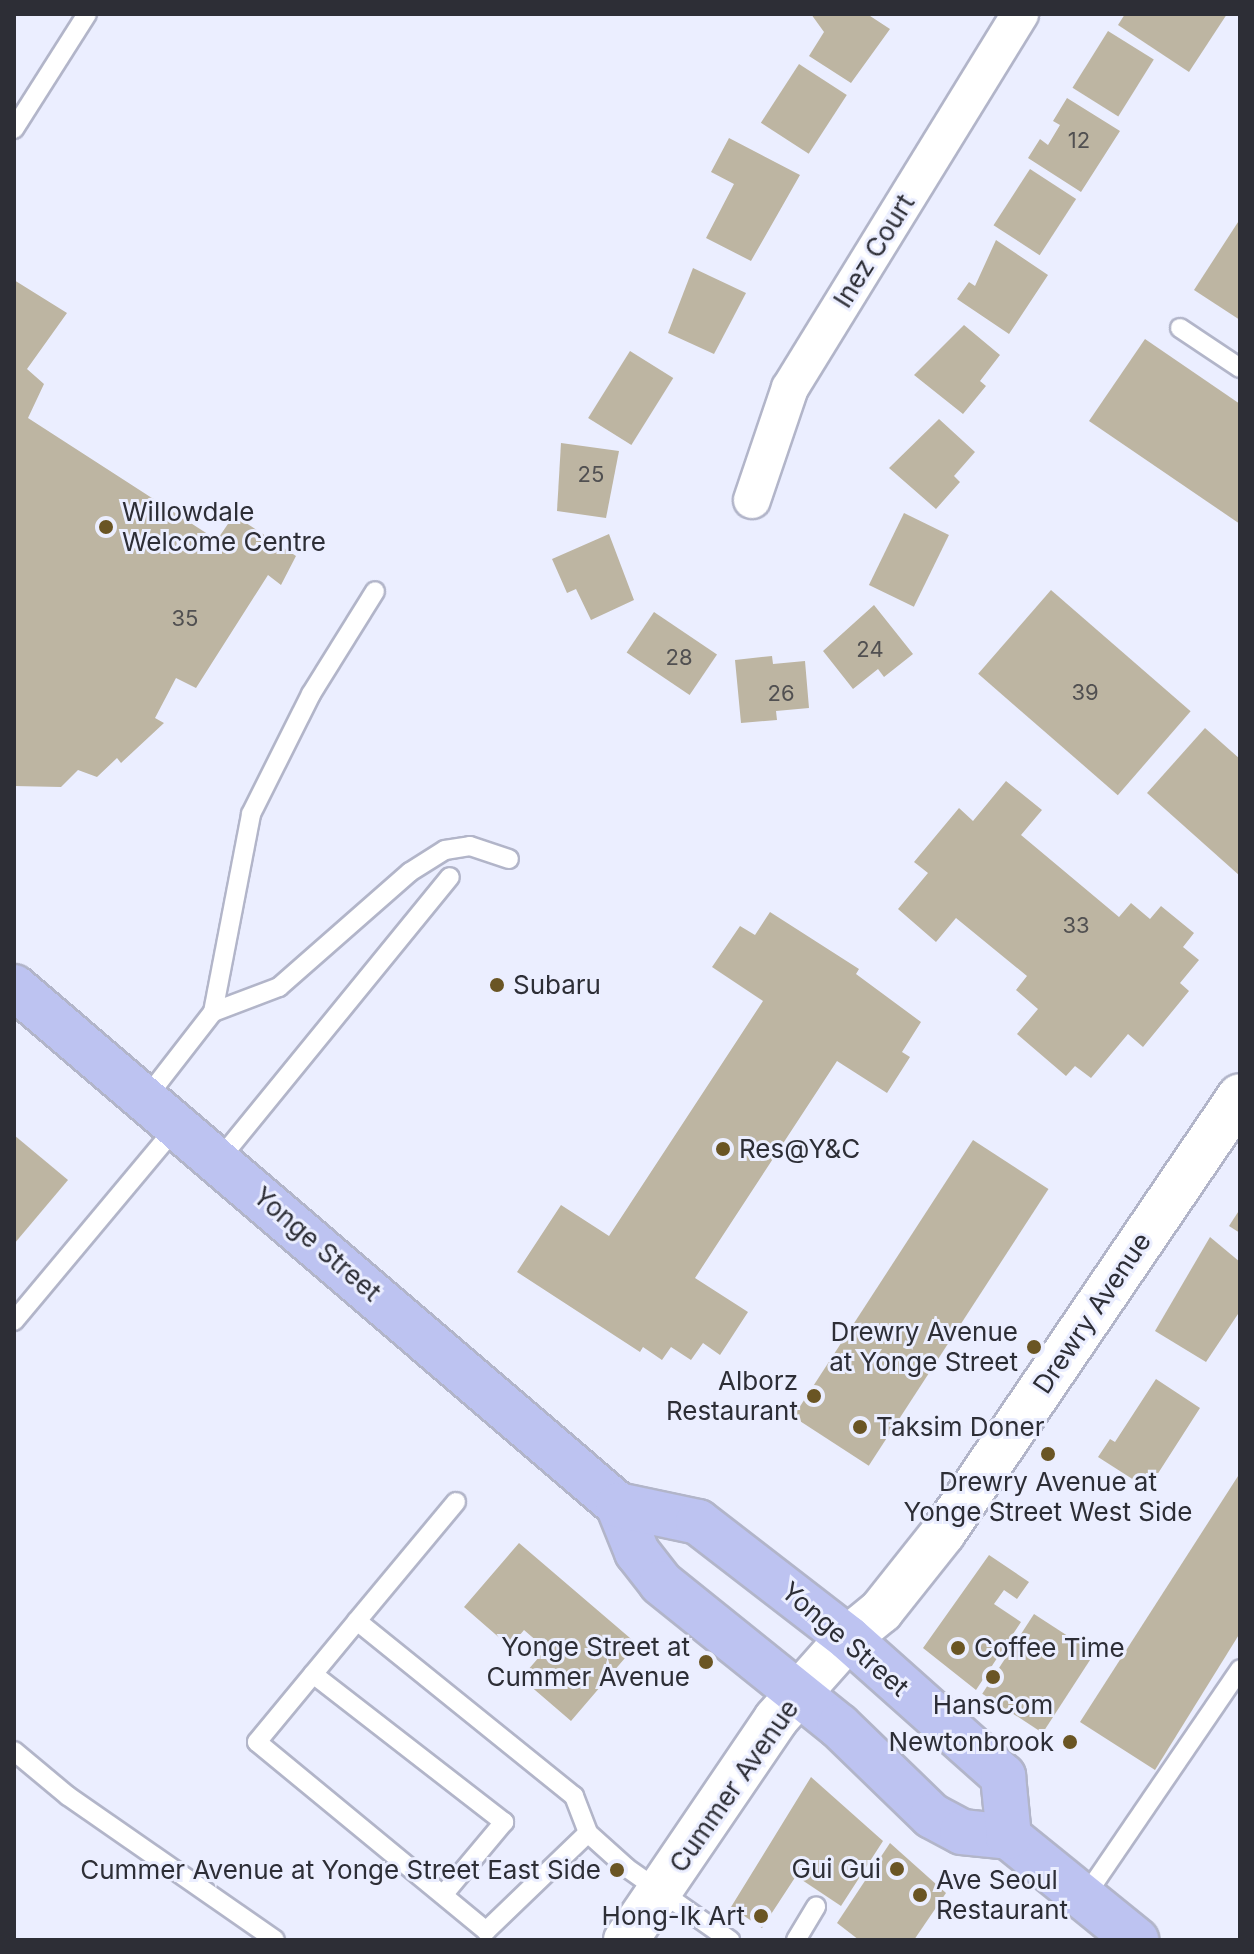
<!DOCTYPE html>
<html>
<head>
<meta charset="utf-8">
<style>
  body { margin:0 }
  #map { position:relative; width:1254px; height:1954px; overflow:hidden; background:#ebeeff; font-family:Inter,sans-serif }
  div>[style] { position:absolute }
  .building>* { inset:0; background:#bdb5a2; transform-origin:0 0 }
  .roads { filter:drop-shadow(2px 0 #b2b5c9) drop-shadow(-2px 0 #b2b5c9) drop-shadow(0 2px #b2b5c9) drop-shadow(0 -2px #b2b5c9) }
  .service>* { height:18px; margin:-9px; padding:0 9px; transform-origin:9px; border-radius:9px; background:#fff }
  .minor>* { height:36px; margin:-18px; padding:0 18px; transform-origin:18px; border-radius:18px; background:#fff }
  .tertiary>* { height:44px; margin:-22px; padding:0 22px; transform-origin:22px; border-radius:22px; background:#fff }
  .primary>* { height:44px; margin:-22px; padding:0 22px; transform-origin:22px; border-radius:22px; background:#bdc3f1 }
  .dots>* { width:22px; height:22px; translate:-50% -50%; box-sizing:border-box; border:4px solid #ebeeff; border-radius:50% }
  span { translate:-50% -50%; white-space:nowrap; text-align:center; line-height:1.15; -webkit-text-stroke:6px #ebeeff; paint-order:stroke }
  .number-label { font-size:22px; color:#515051 }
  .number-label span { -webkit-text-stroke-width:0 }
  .street-label { font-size:26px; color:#2d2e36 }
  .poi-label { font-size:26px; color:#2d2e36 }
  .left { translate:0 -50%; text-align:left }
  .right { translate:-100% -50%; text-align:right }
  .frame { position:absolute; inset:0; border:16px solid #2d2e36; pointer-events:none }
</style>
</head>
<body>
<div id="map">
  <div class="building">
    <i style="clip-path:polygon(867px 14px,890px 29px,851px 83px,809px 56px,824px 32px,811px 14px)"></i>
    <i style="clip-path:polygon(1125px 14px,1227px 14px,1189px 72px,1118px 25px)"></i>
    <i style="left:1108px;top:31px;width:54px;height:67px;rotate:32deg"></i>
    <i style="left:799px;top:64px;width:57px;height:70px;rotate:33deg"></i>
    <i style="clip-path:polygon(1067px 98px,1120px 131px,1081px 192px,1028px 158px,1040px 139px,1048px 145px,1060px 125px,1053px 121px)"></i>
    <i style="clip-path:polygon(729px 138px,800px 175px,751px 261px,706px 238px,734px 184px,711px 172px)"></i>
    <i style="left:1030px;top:169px;width:55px;height:67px;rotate:33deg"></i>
    <i style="clip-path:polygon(1240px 219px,1240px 320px,1194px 290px)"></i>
    <i style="clip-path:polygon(996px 240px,1048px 275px,1009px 334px,957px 299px,969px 282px,975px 286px)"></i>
    <i style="clip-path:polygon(693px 268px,746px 293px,714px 354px,668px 333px)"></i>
    <i style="clip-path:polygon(14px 280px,67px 313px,27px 369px,44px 384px,28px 418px,217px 540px,234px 515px,296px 556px,281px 585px,268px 575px,196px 688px,176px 678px,155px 718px,164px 723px,121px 763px,117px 758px,97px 777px,78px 770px,61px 787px,14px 786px)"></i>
    <i style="clip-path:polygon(964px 325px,1000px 355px,980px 381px,986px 386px,963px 414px,914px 375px)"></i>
    <i style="clip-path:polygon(1145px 339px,1240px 404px,1240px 524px,1089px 421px)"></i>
    <i style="left:630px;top:351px;width:51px;height:79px;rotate:32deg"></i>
    <i style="clip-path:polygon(939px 419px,975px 452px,954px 476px,960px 482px,936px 509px,889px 468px)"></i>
    <i style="clip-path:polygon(561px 443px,619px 451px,606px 518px,557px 511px)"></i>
    <i style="left:904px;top:513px;width:50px;height:80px;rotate:26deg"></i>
    <i style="clip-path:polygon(609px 534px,634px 600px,591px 620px,576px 589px,567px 593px,552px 559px)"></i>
    <i style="left:1051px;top:590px;width:185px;height:111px;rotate:41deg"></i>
    <i style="clip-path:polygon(874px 605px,913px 654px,884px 677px,878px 669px,853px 689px,823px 651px)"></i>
    <i style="left:654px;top:612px;width:76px;height:49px;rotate:34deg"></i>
    <i style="clip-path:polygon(772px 656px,773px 664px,805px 661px,809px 708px,776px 711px,777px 720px,741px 723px,735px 660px)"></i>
    <i style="clip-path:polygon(1205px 728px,1240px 759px,1240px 876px,1147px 793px)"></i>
    <i style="clip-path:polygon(1006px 781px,1042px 810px,1021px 835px,1119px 917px,1131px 903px,1150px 919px,1161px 906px,1194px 933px,1183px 947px,1199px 960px,1180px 983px,1189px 991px,1143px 1047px,1128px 1034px,1091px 1078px,1075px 1066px,1066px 1076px,1017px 1034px,1038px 1009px,1016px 990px,1027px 976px,956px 918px,936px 942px,898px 909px,928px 873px,914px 862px,959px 808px,973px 821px)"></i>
    <i style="clip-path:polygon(770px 912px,859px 969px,856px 974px,921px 1022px,902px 1052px,910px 1057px,887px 1093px,837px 1061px,695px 1278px,748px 1312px,720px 1355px,703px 1343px,691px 1360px,671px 1347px,662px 1360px,643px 1347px,640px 1352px,517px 1272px,561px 1205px,609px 1236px,763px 1001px,712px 967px,740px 926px,755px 935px)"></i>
    <i style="clip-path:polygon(14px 1135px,68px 1180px,14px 1244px)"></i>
    <i style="left:973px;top:1140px;width:90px;height:330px;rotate:33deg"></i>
    <i style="clip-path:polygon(1240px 1209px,1240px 1233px,1229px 1226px)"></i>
    <i style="clip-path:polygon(1210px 1237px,1240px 1262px,1240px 1311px,1206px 1362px,1155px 1331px)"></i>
    <i style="clip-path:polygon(1156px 1379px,1200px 1408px,1148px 1489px,1098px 1457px,1110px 1439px,1115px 1442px)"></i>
    <i style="clip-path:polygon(1240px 1473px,1240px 1633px,1155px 1770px,1080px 1722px)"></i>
    <i style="clip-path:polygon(519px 1543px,637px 1644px,571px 1721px,521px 1678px,546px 1649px,524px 1630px,510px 1647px,464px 1607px)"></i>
    <i style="clip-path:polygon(989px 1555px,1029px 1582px,1017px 1599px,1004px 1590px,994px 1604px,1021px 1622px,976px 1690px,923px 1648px)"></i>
    <i style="left:1034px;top:1614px;width:72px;height:95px;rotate:33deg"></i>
    <i style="clip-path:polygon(811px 1777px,883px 1841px,841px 1906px,796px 1876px,762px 1928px,731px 1907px)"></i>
    <i style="clip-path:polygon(890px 1843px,946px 1893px,914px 1940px,859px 1940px,837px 1923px)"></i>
  </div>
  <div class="roads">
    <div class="service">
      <i style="left:14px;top:129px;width:136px;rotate:-57.6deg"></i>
      <i style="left:1180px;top:328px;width:72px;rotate:33.7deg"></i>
      <i style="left:213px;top:1012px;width:202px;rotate:-79.1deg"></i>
      <i style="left:251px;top:814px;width:134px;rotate:-63.4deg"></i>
      <i style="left:311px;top:694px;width:121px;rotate:-58.1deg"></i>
      <i style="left:147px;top:1097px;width:108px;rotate:-52.2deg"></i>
      <i style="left:213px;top:1012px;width:71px;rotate:-20.7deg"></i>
      <i style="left:279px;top:987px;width:174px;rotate:-41.3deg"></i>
      <i style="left:410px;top:872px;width:41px;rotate:-32.2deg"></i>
      <i style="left:445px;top:850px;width:25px;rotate:-9deg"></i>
      <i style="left:470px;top:846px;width:41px;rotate:18.4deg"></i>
      <i style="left:219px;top:1160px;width:365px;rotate:-50.8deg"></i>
      <i style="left:14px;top:1321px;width:254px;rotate:-50.1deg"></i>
      <i style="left:456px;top:1502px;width:155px;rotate:129.8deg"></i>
      <i style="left:357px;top:1621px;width:279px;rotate:38.9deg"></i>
      <i style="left:574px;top:1796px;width:40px;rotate:69deg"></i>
      <i style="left:588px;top:1833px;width:52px;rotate:41.9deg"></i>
      <i style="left:627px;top:1868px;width:126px;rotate:35deg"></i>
      <i style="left:357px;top:1621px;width:157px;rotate:129.6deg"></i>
      <i style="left:257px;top:1742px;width:297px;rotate:39.5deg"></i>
      <i style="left:486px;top:1931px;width:141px;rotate:-43.9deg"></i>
      <i style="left:313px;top:1674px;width:242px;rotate:37.8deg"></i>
      <i style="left:504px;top:1822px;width:95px;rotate:129.9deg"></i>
      <i style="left:14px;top:1751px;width:70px;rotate:39.8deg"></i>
      <i style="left:68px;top:1796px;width:252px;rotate:34.8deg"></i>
      <i style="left:1084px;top:1898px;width:277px;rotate:-55.7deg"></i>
      <i style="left:796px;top:1940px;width:39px;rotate:-59deg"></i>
    </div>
    <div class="minor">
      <i style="left:752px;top:500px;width:118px;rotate:-71.3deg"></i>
      <i style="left:790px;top:388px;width:439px;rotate:-58.4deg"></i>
    </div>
    <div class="tertiary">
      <i style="left:626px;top:1940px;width:267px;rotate:-55.8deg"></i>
      <i style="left:776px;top:1719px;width:108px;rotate:-48.4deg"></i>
      <i style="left:848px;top:1638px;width:43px;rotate:-39.3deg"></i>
      <i style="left:881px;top:1611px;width:100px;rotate:-51.5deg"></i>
      <i style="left:943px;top:1533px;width:528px;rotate:-55.8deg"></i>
    </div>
    <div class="primary">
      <i style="left:14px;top:987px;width:796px;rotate:40.62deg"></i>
      <i style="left:618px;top:1505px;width:51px;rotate:68deg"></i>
      <i style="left:637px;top:1552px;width:39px;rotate:52deg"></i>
      <i style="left:661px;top:1583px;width:228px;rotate:38.8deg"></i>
      <i style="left:839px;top:1726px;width:129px;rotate:44.1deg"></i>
      <i style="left:932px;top:1816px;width:34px;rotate:28deg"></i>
      <i style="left:962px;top:1832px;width:47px;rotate:6.1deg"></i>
      <i style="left:1009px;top:1837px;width:164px;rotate:39deg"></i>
      <i style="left:618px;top:1505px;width:82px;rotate:12deg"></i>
      <i style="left:698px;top:1522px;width:190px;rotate:37.7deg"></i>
      <i style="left:848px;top:1638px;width:208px;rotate:41.7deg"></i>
      <i style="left:1003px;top:1776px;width:61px;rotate:84.4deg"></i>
    </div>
  </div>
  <div class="dots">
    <i style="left:106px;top:527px;background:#6a5524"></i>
    <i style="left:497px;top:985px;background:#6a5524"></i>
    <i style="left:723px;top:1149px;background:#6a5524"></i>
    <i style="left:1034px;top:1347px;background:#6a5524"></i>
    <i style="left:814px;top:1396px;background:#6a5524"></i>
    <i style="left:860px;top:1427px;background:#6a5524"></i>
    <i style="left:1048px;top:1454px;background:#6a5524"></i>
    <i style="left:958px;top:1648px;background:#6a5524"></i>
    <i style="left:706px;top:1662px;background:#6a5524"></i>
    <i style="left:993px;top:1677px;background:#6a5524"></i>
    <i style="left:1070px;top:1742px;background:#6a5524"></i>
    <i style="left:897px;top:1869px;background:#6a5524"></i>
    <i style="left:617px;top:1870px;background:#6a5524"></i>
    <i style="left:920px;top:1895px;background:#6a5524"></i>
    <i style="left:761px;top:1916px;background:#6a5524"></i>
  </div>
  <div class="number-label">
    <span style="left:1079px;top:141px">12</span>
    <span style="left:591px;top:475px">25</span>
    <span style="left:185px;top:619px">35</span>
    <span style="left:870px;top:650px">24</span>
    <span style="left:679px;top:658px">28</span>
    <span style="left:1085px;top:693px">39</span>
    <span style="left:781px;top:694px">26</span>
    <span style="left:1076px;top:926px">33</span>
  </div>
  <div class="street-label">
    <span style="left:874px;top:251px;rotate:-58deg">Inez Court</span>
    <span style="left:317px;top:1244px;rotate:41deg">Yonge Street</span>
    <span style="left:1092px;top:1313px;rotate:-56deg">Drewry Avenue</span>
    <span style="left:845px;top:1639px;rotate:41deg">Yonge Street</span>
    <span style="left:734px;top:1786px;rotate:-55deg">Cummer Avenue</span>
  </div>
  <div class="poi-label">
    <span class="left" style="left:122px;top:527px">Willowdale<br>Welcome Centre</span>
    <span class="left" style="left:513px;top:985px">Subaru</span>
    <span class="left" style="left:739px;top:1149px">Res@Y&amp;C</span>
    <span class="right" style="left:1018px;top:1347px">Drewry Avenue<br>at Yonge Street</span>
    <span class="right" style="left:798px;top:1396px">Alborz<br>Restaurant</span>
    <span class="left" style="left:876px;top:1427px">Taksim Doner</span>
    <span style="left:1048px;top:1497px">Drewry Avenue at<br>Yonge Street West Side</span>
    <span class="right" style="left:690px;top:1662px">Yonge Street at<br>Cummer Avenue</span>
    <span class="left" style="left:974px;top:1648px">Coffee Time</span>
    <span style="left:993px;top:1705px">HansCom</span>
    <span class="right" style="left:1054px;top:1742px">Newtonbrook</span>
    <span class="right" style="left:881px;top:1869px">Gui Gui</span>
    <span class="right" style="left:601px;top:1870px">Cummer Avenue at Yonge Street East Side</span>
    <span class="left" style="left:936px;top:1895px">Ave Seoul<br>Restaurant</span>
    <span class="right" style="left:745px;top:1916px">Hong-Ik Art</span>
  </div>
  <div class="frame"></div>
</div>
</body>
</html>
